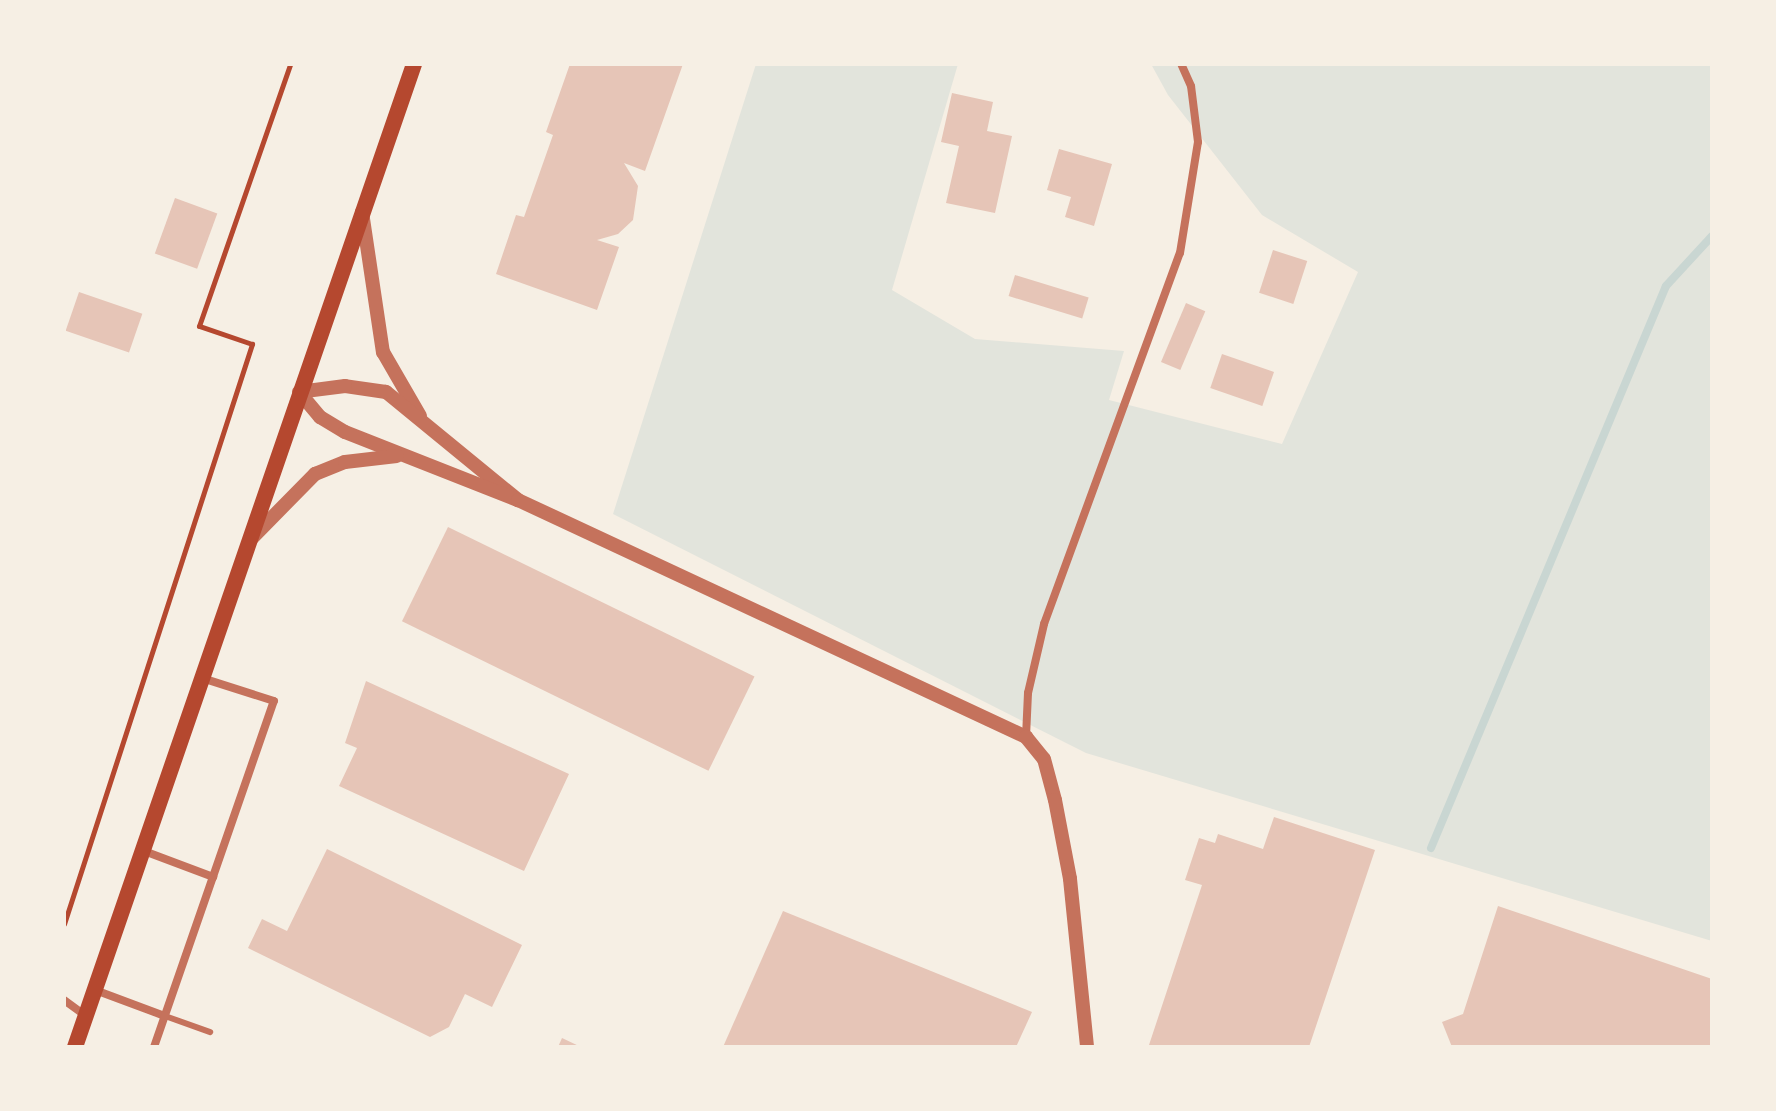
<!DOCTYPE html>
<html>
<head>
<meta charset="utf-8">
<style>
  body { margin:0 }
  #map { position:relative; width:1776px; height:1111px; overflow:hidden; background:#f6efe4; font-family:"Public Sans",sans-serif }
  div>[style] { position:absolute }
  .green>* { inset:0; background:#e2e4dc }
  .stream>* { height:8px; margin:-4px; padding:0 4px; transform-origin:4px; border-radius:4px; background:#c9d6d2 }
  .building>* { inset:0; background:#e6c5b7; transform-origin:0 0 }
  .path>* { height:5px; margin:-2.5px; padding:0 2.5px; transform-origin:2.5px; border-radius:2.5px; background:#b5482f }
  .service>* { height:6px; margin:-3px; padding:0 3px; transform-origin:3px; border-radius:3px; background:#c5725c }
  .minor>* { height:8px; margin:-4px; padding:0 4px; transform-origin:4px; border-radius:4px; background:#c5725c }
  .tertiary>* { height:14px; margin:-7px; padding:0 7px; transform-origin:7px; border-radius:7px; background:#c5725c }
  .secondary>* { height:16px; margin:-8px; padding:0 8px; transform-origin:8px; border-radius:8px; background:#b5482f }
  span { translate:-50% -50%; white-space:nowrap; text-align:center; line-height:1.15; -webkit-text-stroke:7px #f6efe4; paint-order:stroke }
  .frame { position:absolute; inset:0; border:66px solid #f6efe4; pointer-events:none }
</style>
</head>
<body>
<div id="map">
  <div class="green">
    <i style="clip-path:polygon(756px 64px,958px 64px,892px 290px,975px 339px,1124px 351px,1109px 400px,1282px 444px,1358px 272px,1262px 215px,1168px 95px,1151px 64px,1712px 64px,1712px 941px,1086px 753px,613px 514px)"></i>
  </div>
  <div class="stream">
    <i style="left:1431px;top:848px;width:609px;rotate:-67.31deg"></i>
    <i style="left:1666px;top:286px;width:68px;rotate:-47.4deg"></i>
  </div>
  <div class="building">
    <i style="clip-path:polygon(570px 64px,683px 64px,645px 171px,624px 163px,638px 186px,633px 220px,618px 234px,597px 240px,619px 247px,597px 310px,496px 274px,516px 215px,524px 217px,553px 135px,546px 132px)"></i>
    <i style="clip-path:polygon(952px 93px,993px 102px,987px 131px,1012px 136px,995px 213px,946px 203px,959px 146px,941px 142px)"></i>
    <i style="clip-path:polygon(1059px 149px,1112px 164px,1094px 226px,1065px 217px,1071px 197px,1047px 190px)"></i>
    <i style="left:175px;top:198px;width:45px;height:59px;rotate:20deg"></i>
    <i style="left:1273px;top:250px;width:36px;height:45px;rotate:18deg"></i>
    <i style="left:1015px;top:275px;width:77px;height:22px;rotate:17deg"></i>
    <i style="left:79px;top:292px;width:67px;height:41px;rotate:19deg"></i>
    <i style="left:1186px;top:303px;width:21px;height:64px;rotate:23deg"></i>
    <i style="left:1222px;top:354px;width:55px;height:36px;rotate:19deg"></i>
    <i style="left:448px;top:527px;width:341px;height:105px;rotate:26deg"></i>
    <i style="clip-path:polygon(366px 681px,569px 774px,524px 871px,339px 786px,357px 748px,345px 743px)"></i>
    <i style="clip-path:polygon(1274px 817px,1375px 850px,1309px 1047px,1149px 1045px,1202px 885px,1185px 880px,1199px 838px,1215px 843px,1218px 834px,1263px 849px)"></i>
    <i style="clip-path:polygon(327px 849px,522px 945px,492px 1007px,465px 994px,449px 1027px,430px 1037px,248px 948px,262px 919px,287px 931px)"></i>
    <i style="clip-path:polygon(1498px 906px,1712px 979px,1712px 1047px,1452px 1047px,1442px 1022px,1463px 1014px)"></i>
    <i style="clip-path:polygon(783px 911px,1032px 1012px,1016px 1047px,723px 1047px)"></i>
    <i style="clip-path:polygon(562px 1038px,581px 1047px,558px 1047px)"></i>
  </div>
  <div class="path">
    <i style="left:64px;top:924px;width:610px;rotate:-72.04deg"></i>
    <i style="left:252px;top:344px;width:56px;rotate:-161.2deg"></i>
    <i style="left:199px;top:326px;width:277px;rotate:-70.8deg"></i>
  </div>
  <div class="service">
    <i style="left:165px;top:1016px;width:48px;rotate:19.6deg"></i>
  </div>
  <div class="minor">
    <i style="left:1026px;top:737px;width:44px;rotate:-87.4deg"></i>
    <i style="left:1028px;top:693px;width:71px;rotate:-76.9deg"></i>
    <i style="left:1044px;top:624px;width:395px;rotate:-69.9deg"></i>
    <i style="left:1180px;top:253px;width:112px;rotate:-80.8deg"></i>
    <i style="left:1198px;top:142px;width:56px;rotate:-97.1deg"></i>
    <i style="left:1191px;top:86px;width:24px;rotate:-114deg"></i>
    <i style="left:144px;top:851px;width:74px;rotate:20.6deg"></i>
    <i style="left:95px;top:990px;width:75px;rotate:20.4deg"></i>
    <i style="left:64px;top:1000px;width:27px;rotate:36deg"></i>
    <i style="left:154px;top:1047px;width:366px;rotate:-70.9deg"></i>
    <i style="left:274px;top:701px;width:72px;rotate:-162.3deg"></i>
  </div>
  <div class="tertiary">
    <i style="left:362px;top:212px;width:142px;rotate:81.5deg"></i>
    <i style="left:383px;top:352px;width:74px;rotate:60deg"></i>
    <i style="left:518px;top:500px;width:171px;rotate:-140.7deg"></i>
    <i style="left:386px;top:392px;width:41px;rotate:-171.7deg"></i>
    <i style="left:345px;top:386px;width:46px;rotate:172.6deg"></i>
    <i style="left:299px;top:392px;width:33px;rotate:50deg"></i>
    <i style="left:320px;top:417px;width:29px;rotate:31deg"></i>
    <i style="left:345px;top:432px;width:186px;rotate:21.5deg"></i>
    <i style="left:518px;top:500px;width:561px;rotate:25.01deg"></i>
    <i style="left:1026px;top:737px;width:28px;rotate:51deg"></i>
    <i style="left:1044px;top:759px;width:42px;rotate:75deg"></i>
    <i style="left:1055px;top:800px;width:80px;rotate:79.2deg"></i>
    <i style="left:1070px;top:879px;width:169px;rotate:84.2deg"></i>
    <i style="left:252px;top:538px;width:90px;rotate:-45.5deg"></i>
    <i style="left:315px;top:474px;width:32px;rotate:-22deg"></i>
    <i style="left:345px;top:462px;width:52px;rotate:-6.6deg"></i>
  </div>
  <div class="secondary">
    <i style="left:75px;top:1047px;width:1040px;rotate:-70.97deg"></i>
  </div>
  <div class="frame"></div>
</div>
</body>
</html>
